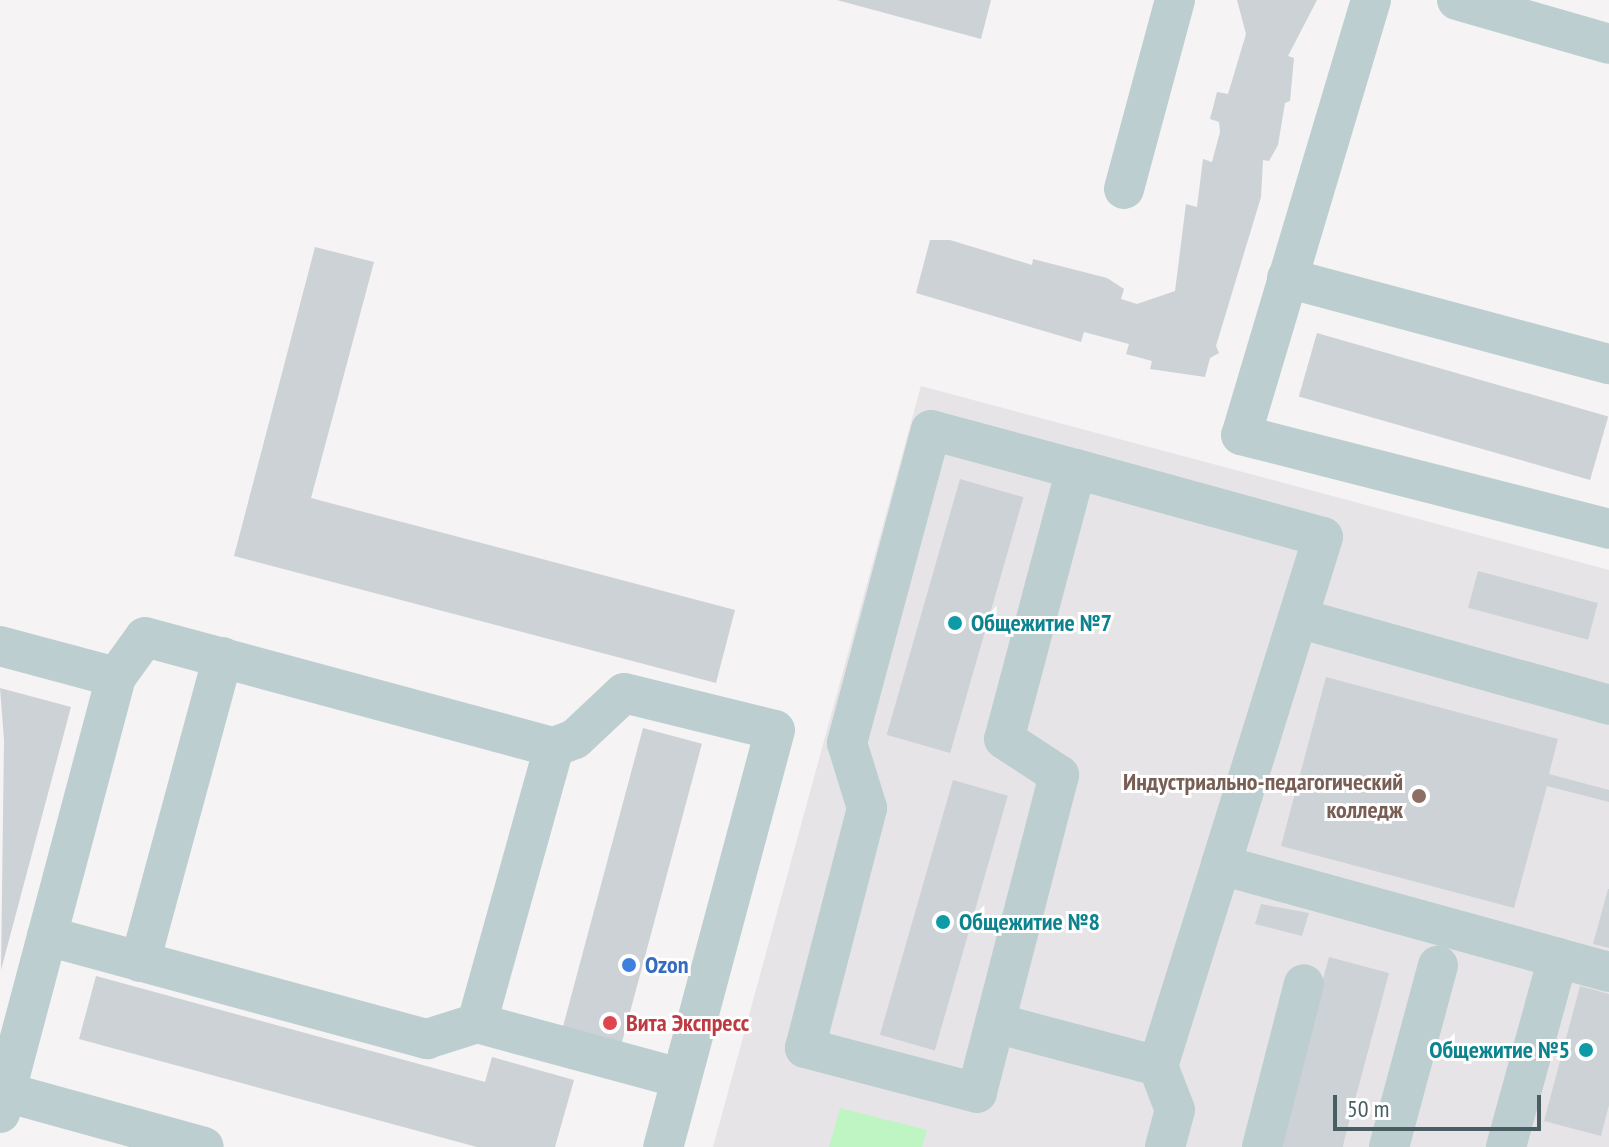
<!DOCTYPE html>
<html>
<head>
<meta charset="utf-8">
<style>
  body { margin:0 }
  #map { position:relative; width:1609px; height:1147px; overflow:hidden; background:#f5f3f3; font-family:"PT Sans Narrow",sans-serif }
  div>[style] { position:absolute }
  .education>* { inset:0; background:#e6e4e6 }
  .green>* { inset:0; background:#bff5c3 }
  .building>* { inset:0; background:#ccd2d5; transform-origin:0 0 }
  .minor>* { height:40px; margin:-20px; padding:0 20px; transform-origin:20px; border-radius:20px; background:#bcced0 }
  .dots>* { width:22px; height:22px; translate:-50% -50%; box-sizing:border-box; border:4px solid #fff; border-radius:50% }
  span { translate:-50% -50%; white-space:nowrap; text-align:center; line-height:1.15; -webkit-text-stroke:6px #fff; paint-order:stroke }
  .culture-label { font-size:24px; color:#0d838f; font-weight:700 }
  .left { translate:0 -50%; text-align:left }
  .right { translate:-100% -50%; text-align:right }
  .education-label { font-size:24px; color:#785e54; font-weight:700 }
  .shop-label { font-size:24px; color:#366cbe; font-weight:700 }
  .health-label { font-size:24px; color:#be3a42; font-weight:700 }
  .scale { position:absolute; left:1333px; top:1095px; width:208px; height:36px; box-sizing:border-box; border:4px solid #485e63; border-top:0; padding-left:10px; font-size:24px; line-height:28px; white-space:nowrap; color:#485e63; -webkit-text-stroke:6px #fff; paint-order:stroke }
</style>
</head>
<body>
<div id="map">
  <div class="education">
    <i style="clip-path:polygon(921px 386px,1609px 570px,1609px 1147px,713px 1147px)"></i>
  </div>
  <div class="green">
    <i style="clip-path:polygon(840px 1108px,927px 1130px,922px 1147px,829px 1147px)"></i>
  </div>
  <div class="building">
    <i style="clip-path:polygon(837px 0,991px 0,981px 39px)"></i>
    <i style="clip-path:polygon(1237px 0,1317px 0,1288px 56px,1294px 58px,1290px 101px,1285px 103px,1278px 145px,1269px 161px,1263px 160px,1261px 197px,1216px 346px,1219px 353px,1210px 358px,1205px 377px,1150px 369px,1152px 361px,1126px 354px,1129px 344px,1084px 332px,1081px 342px,916px 293px,930px 240px,950px 240px,1032px 265px,1033px 259px,1107px 278px,1124px 289px,1121px 299px,1137px 304px,1175px 291px,1186px 204px,1197px 207px,1203px 159px,1212px 162px,1220px 132px,1219px 122px,1210px 119px,1217px 92px,1228px 94px,1246px 34px)"></i>
    <i style="clip-path:polygon(315px 247px,374px 262px,311px 498px,735px 610px,716px 683px,234px 556px)"></i>
    <i style="left:1317px;top:333px;width:303px;height:66px;rotate:16deg"></i>
    <i style="left:960px;top:479px;width:66px;height:266px;rotate:16deg"></i>
    <i style="left:1478px;top:571px;width:124px;height:38px;rotate:15deg"></i>
    <i style="clip-path:polygon(1326px 677px,1558px 739px,1549px 774px,1609px 790px,1609px 802px,1547px 786px,1514px 908px,1281px 846px)"></i>
    <i style="clip-path:polygon(0 688px,71px 707px,1px 970px,4px 740px)"></i>
    <i style="left:643px;top:728px;width:61px;height:313px;rotate:15deg"></i>
    <i style="left:953px;top:780px;width:57px;height:265px;rotate:16deg"></i>
    <i style="clip-path:polygon(1608px 889px,1609px 889px,1609px 948px,1593px 944px)"></i>
    <i style="clip-path:polygon(1261px 904px,1309px 913px,1302px 936px,1255px 924px)"></i>
    <i style="clip-path:polygon(1329px 957px,1389px 973px,1344px 1141px,1343px 1147px,1278px 1147px)"></i>
    <i style="clip-path:polygon(96px 976px,485px 1082px,492px 1057px,574px 1080px,555px 1147px,477px 1147px,79px 1039px)"></i>
    <i style="clip-path:polygon(1580px 986px,1609px 994px,1609px 1105px,1601px 1136px,1544px 1121px)"></i>
  </div>
  <div class="minor">
    <i style="left:1371px;top:0;width:454px;rotate:106.6deg"></i>
    <i style="left:1241px;top:435px;width:380px;rotate:14.3deg"></i>
    <i style="left:1457px;top:0;width:158px;rotate:16.1deg"></i>
    <i style="left:1124px;top:189px;width:196px;rotate:-74.9deg"></i>
    <i style="left:1287px;top:278px;width:333px;rotate:15deg"></i>
    <i style="left:1076px;top:469px;width:279px;rotate:104.9deg"></i>
    <i style="left:1004px;top:739px;width:66px;rotate:33.2deg"></i>
    <i style="left:1059px;top:775px;width:328px;rotate:104.5deg"></i>
    <i style="left:977px;top:1093px;width:178px;rotate:-165.3deg"></i>
    <i style="left:805px;top:1048px;width:248px;rotate:-75.5deg"></i>
    <i style="left:867px;top:808px;width:68px;rotate:-107.1deg"></i>
    <i style="left:847px;top:743px;width:324px;rotate:-75deg"></i>
    <i style="left:931px;top:430px;width:150px;rotate:15.1deg"></i>
    <i style="left:1076px;top:469px;width:256px;rotate:15.4deg"></i>
    <i style="left:1323px;top:537px;width:343px;rotate:107.3deg"></i>
    <i style="left:1221px;top:865px;width:350px;rotate:15.4deg"></i>
    <i style="left:1558px;top:958px;width:196px;rotate:105.4deg"></i>
    <i style="left:1298px;top:618px;width:323px;rotate:15.6deg"></i>
    <i style="left:0;top:646px;width:120px;rotate:15deg"></i>
    <i style="left:47px;top:936px;width:394px;rotate:15.2deg"></i>
    <i style="left:427px;top:1039px;width:52px;rotate:-17.7deg"></i>
    <i style="left:477px;top:1023px;width:210px;rotate:15.2deg"></i>
    <i style="left:1558px;top:958px;width:53px;rotate:15.4deg"></i>
    <i style="left:140px;top:962px;width:316px;rotate:-74.8deg"></i>
    <i style="left:477px;top:1023px;width:287px;rotate:-74.4deg"></i>
    <i style="left:995px;top:1023px;width:169px;rotate:14.8deg"></i>
    <i style="left:5px;top:1092px;width:206px;rotate:15.4deg"></i>
    <i style="left:0;top:1113px;width:451px;rotate:-75.1deg"></i>
    <i style="left:116px;top:677px;width:49px;rotate:-54.1deg"></i>
    <i style="left:145px;top:637px;width:424px;rotate:15.1deg"></i>
    <i style="left:554px;top:747px;width:22px;rotate:-21deg"></i>
    <i style="left:575px;top:739px;width:67px;rotate:-43.2deg"></i>
    <i style="left:624px;top:693px;width:155px;rotate:13.8deg"></i>
    <i style="left:775px;top:730px;width:432px;rotate:105deg"></i>
    <i style="left:1165px;top:1147px;width:38px;rotate:-75deg"></i>
    <i style="left:1175px;top:1110px;width:47px;rotate:-111.1deg"></i>
    <i style="left:1158px;top:1066px;width:211px;rotate:-72.6deg"></i>
    <i style="left:1262px;top:1147px;width:168px;rotate:-75.6deg"></i>
    <i style="left:1389px;top:1147px;width:188px;rotate:-74.9deg"></i>
  </div>
  <div class="dots">
    <i style="left:955px;top:623px;background:#0f9aa8"></i>
    <i style="left:1419px;top:796px;background:#8d6e63"></i>
    <i style="left:943px;top:922px;background:#0f9aa8"></i>
    <i style="left:629px;top:965px;background:#3f7fe0"></i>
    <i style="left:610px;top:1023px;background:#e0444e"></i>
    <i style="left:1586px;top:1050px;background:#0f9aa8"></i>
  </div>
  <div class="culture-label">
    <span class="left" style="left:971px;top:623px">Общежитие №7</span>
    <span class="left" style="left:959px;top:922px">Общежитие №8</span>
    <span class="right" style="left:1570px;top:1050px">Общежитие №5</span>
  </div>
  <div class="education-label">
    <span class="right" style="left:1403px;top:796px">Индустриально-педагогический<br>колледж</span>
  </div>
  <div class="shop-label">
    <span class="left" style="left:645px;top:965px">Ozon</span>
  </div>
  <div class="health-label">
    <span class="left" style="left:626px;top:1023px">Вита Экспресс</span>
  </div>
  <div class="scale">50 m</div>
</div>
</body>
</html>
